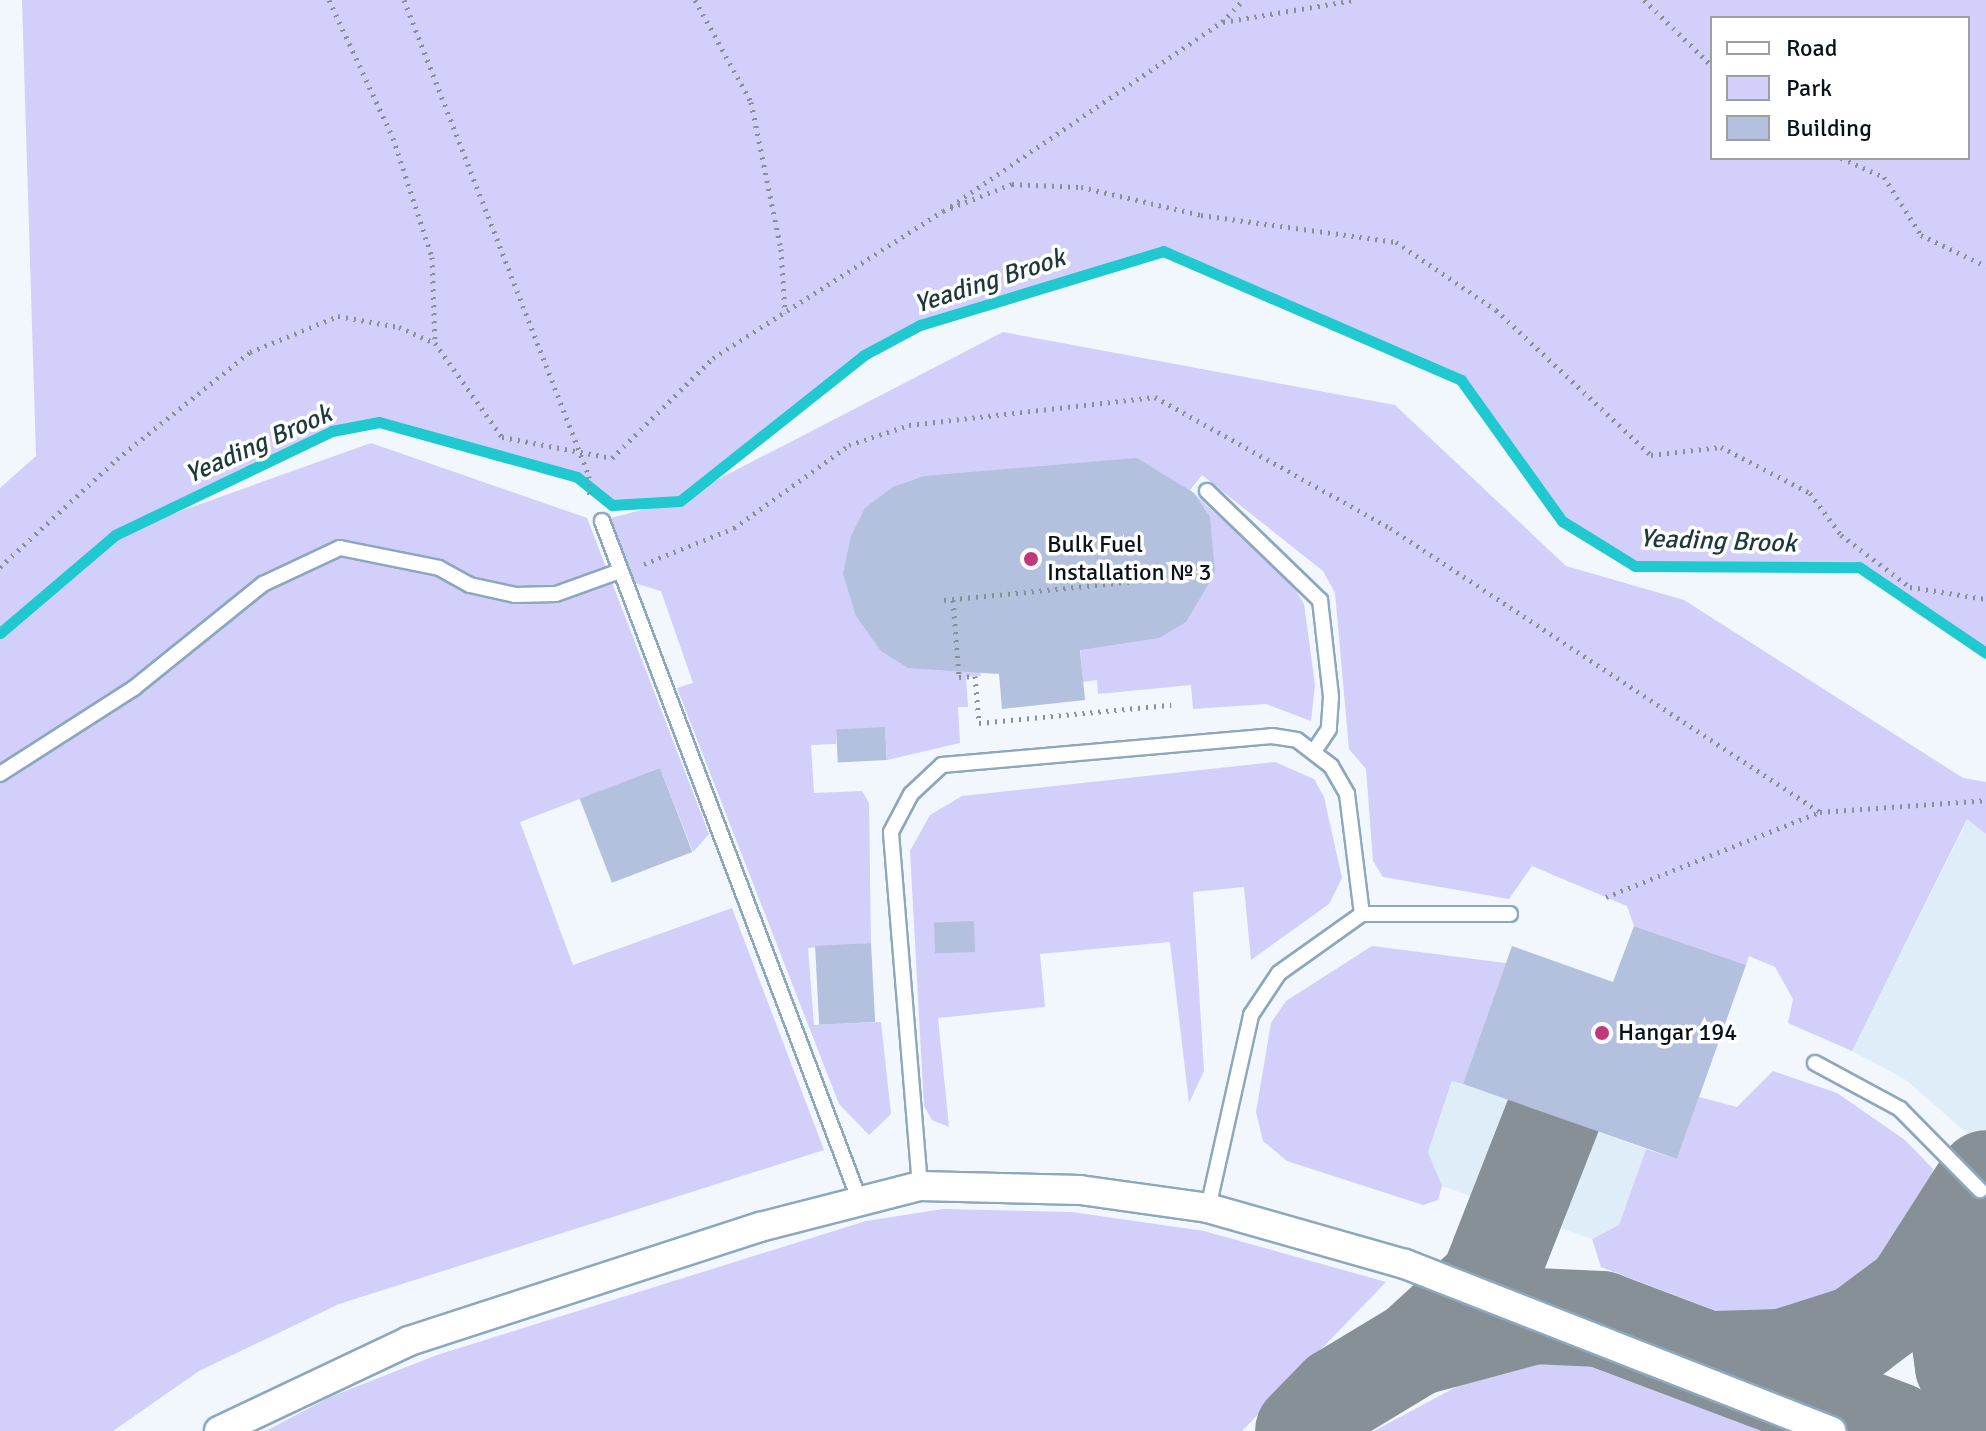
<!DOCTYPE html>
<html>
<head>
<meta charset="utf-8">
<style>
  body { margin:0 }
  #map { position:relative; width:1986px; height:1431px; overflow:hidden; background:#f1f7fc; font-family:Signika,sans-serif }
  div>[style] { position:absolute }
  .built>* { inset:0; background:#dfedf9 }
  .green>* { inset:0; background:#d2cffa }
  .stream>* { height:11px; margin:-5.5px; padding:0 5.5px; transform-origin:5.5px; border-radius:5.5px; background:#1fc9cf }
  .taxiway>* { height:96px; margin:-48px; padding:0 48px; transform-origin:48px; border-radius:48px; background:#889097 }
  .building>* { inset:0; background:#b3c0de; transform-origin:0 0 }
  .path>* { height:5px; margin-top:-2.5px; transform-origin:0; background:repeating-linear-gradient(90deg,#889097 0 2px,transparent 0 8px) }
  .roads { filter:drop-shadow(2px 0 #8ca7be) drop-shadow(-2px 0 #8ca7be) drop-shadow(0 2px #8ca7be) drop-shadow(0 -2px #8ca7be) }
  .service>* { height:14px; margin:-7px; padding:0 7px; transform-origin:7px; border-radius:7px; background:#fff }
  .minor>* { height:28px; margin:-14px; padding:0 14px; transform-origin:14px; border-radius:14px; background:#fff }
  .dots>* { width:22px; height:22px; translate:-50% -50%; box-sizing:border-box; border:4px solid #fff; border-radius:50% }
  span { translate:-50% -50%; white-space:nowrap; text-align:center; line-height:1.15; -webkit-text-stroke:7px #fff; paint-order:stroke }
  .poi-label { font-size:24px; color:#08121a }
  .left { translate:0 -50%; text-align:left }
  .water-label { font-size:26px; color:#1f3839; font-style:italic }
  .legend { position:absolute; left:1710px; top:16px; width:260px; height:144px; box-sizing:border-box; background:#fff; border:2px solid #9ca0a3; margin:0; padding:10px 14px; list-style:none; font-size:24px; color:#08121a }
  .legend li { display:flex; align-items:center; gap:16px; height:40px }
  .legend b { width:40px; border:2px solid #9ca0a3 }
</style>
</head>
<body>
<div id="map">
  <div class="built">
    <i style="clip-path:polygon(1968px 819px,1986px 834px,1986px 1150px,1906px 1080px,1852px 1051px)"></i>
    <i style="clip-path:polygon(1453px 1080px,1646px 1149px,1619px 1225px,1592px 1239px,1442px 1186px,1428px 1152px)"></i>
  </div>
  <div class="green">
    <i style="clip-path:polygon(evenodd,22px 0,1986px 0,1986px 653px,1859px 567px,1635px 566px,1562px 521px,1461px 380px,1163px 251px,920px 325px,864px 355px,684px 497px,1003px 332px,1395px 405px,1566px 566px,1684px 600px,1963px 778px,1986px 782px,1986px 834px,1967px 819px,1852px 1051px,1788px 1023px,1793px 999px,1775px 967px,1749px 956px,1746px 965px,1634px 926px,1627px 906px,1532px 866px,1509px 899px,1383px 877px,1373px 861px,1366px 769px,1349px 749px,1335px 593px,1323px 571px,1202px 475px,1190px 490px,1291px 582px,1304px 604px,1315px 685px,1311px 721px,1266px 704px,1193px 709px,1191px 685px,1098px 694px,1097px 680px,1083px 682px,1080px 645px,979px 654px,981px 676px,966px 677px,968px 707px,958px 707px,960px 743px,887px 760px,885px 728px,836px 730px,836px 744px,811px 745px,814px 793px,862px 791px,869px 803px,871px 943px,808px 948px,814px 1025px,881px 1022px,891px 1114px,869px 1135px,839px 1104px,677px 688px,693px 683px,661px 591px,634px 583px,611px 518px,675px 501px,612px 505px,577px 477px,379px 422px,332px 431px,125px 531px,371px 443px,587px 518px,709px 834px,693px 852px,660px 768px,520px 822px,573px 965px,732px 908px,824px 1150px,339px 1304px,199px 1371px,113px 1431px,0 1431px,0 488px,36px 456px,22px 0,1712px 18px,1968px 18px,1968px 158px,1712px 158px,1712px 18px)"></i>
    <i style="clip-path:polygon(1275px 762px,1314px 779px,1324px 797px,1342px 878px,1329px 904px,1251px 960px,1244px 887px,1193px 892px,1204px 1071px,1189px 1103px,1170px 942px,1040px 954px,1045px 1007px,938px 1018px,949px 1127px,932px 1120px,924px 1106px,910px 851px,930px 815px,962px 796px)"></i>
    <i style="clip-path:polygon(1372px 946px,1506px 963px,1463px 1084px,1452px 1081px,1428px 1152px,1442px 1186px,1438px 1200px,1423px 1205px,1287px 1161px,1263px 1141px,1256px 1112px,1271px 1023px,1286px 1001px)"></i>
    <i style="clip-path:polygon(1773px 1071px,1837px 1093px,1905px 1140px,1933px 1169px,1928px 1212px,1905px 1245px,1859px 1284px,1803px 1310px,1727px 1315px,1601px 1267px,1592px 1239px,1619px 1225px,1646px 1149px,1677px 1159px,1699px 1097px,1737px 1107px)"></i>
    <i style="clip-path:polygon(943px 1209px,1072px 1212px,1204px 1231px,1386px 1282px,1242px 1431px,266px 1431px,330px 1397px,437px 1355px,866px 1221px)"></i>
    <i style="clip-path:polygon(1590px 1358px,1767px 1431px,1374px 1431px,1471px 1379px,1529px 1360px)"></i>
  </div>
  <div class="stream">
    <i style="left:0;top:633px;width:151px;rotate:-40.4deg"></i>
    <i style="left:115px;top:535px;width:241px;rotate:-25.6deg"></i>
    <i style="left:332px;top:431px;width:48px;rotate:-10.8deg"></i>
    <i style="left:379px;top:422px;width:205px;rotate:15.5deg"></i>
    <i style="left:577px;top:477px;width:45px;rotate:38.7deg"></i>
    <i style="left:612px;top:505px;width:68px;rotate:-3.4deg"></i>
    <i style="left:680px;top:501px;width:235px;rotate:-38.4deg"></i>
    <i style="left:864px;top:355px;width:64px;rotate:-28.2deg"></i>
    <i style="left:920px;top:325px;width:254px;rotate:-16.9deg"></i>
    <i style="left:1163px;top:251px;width:325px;rotate:23.4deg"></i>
    <i style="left:1461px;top:380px;width:173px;rotate:54.4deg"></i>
    <i style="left:1562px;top:521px;width:86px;rotate:31.7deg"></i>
    <i style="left:1635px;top:566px;width:224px;rotate:0.3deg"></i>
    <i style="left:1859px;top:567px;width:153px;rotate:34.1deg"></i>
  </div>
  <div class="taxiway">
    <i style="left:1959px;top:1226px;width:69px;rotate:95deg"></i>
    <i style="left:1953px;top:1295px;width:72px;rotate:82deg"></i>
    <i style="left:1963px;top:1366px;width:51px;rotate:63.4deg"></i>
    <i style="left:1416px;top:1348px;width:98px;rotate:-42.5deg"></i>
    <i style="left:1488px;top:1282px;width:178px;rotate:-68.6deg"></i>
    <i style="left:1716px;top:1359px;width:67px;rotate:-1.7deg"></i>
    <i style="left:1783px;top:1357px;width:79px;rotate:-17.7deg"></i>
    <i style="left:1858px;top:1333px;width:69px;rotate:-36.7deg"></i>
    <i style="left:1913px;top:1292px;width:135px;rotate:-57.4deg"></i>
    <i style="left:1303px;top:1431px;width:50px;rotate:-45.8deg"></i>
    <i style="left:1338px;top:1395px;width:91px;rotate:-31.1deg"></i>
    <i style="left:1416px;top:1348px;width:123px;rotate:-15.1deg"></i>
    <i style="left:1535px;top:1316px;width:66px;rotate:2.6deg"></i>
    <i style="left:1601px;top:1319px;width:316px;rotate:20.7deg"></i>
  </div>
  <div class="building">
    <i style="clip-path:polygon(1137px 458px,1194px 493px,1210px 517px,1215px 573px,1186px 622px,1159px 638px,1080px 650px,1085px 700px,1002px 709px,999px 674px,908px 668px,881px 651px,856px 616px,843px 574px,851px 536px,865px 508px,893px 487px,924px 476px)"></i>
    <i style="left:885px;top:727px;width:33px;height:49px;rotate:87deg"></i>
    <i style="left:660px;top:768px;width:90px;height:86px;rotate:69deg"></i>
    <i style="left:974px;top:921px;width:31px;height:40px;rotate:88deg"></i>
    <i style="clip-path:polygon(1634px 926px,1746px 965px,1677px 1159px,1463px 1084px,1512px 946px,1613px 982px)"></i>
    <i style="left:871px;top:943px;width:79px;height:56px;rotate:87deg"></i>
  </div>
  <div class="path">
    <i style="left:329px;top:0;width:152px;rotate:65.1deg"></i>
    <i style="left:393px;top:138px;width:125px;rotate:71.9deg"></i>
    <i style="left:432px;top:257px;width:85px;rotate:88deg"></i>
    <i style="left:404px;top:0;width:511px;rotate:68.76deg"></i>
    <i style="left:589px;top:476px;width:23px;rotate:88deg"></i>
    <i style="left:695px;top:0;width:116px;rotate:61.2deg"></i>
    <i style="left:751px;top:102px;width:150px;rotate:78.5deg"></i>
    <i style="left:781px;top:249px;width:64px;rotate:86.4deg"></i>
    <i style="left:1644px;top:0;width:95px;rotate:44.1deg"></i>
    <i style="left:1223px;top:22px;width:134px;rotate:-9.5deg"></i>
    <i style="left:1841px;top:158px;width:47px;rotate:23.8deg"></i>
    <i style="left:1884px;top:177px;width:69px;rotate:57.5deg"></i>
    <i style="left:1921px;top:235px;width:72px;rotate:25.5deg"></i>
    <i style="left:951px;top:206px;width:328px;rotate:-34.2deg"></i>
    <i style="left:1222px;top:22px;width:30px;rotate:-46deg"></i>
    <i style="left:644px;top:564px;width:97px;rotate:-21.8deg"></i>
    <i style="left:734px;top:528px;width:142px;rotate:-35.8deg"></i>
    <i style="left:849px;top:445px;width:63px;rotate:-18.4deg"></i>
    <i style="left:909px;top:425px;width:248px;rotate:-6.5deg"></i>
    <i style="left:1155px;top:397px;width:269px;rotate:29.1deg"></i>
    <i style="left:1390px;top:528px;width:515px;rotate:33.44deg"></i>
    <i style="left:1820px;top:812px;width:166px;rotate:-4.1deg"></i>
    <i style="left:0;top:567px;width:159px;rotate:-42.7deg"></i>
    <i style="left:117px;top:459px;width:171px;rotate:-38.8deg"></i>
    <i style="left:250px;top:352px;width:95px;rotate:-22.2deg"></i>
    <i style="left:338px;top:316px;width:62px;rotate:10.2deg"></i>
    <i style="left:399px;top:327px;width:39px;rotate:24deg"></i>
    <i style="left:435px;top:343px;width:115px;rotate:54.5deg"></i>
    <i style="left:502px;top:437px;width:112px;rotate:10.8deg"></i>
    <i style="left:612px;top:458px;width:142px;rotate:-44.7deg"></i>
    <i style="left:713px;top:358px;width:273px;rotate:-32.6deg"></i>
    <i style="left:943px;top:211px;width:74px;rotate:-21.4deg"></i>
    <i style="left:1012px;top:184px;width:69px;rotate:2.5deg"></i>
    <i style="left:1081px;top:187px;width:123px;rotate:13.1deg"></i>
    <i style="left:1201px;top:215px;width:197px;rotate:7.9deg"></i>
    <i style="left:1396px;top:242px;width:121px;rotate:34.2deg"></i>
    <i style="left:1496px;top:310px;width:212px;rotate:43.1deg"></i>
    <i style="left:1651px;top:455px;width:70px;rotate:-6.5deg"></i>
    <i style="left:1721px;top:447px;width:100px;rotate:27.3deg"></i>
    <i style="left:1810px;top:493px;width:52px;rotate:53.6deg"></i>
    <i style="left:1841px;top:535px;width:86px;rotate:37deg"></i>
    <i style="left:1910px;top:587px;width:77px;rotate:9deg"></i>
    <i style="left:944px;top:600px;width:186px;rotate:-5.6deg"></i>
    <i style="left:953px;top:600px;width:77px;rotate:85.5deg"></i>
    <i style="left:959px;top:677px;width:16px;rotate:-4deg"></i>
    <i style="left:975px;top:676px;width:47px;rotate:85.1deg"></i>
    <i style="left:979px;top:723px;width:193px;rotate:-5.4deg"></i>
    <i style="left:1606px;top:897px;width:230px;rotate:-21.7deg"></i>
  </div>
  <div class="roads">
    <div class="service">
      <i style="left:1207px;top:491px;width:157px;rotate:44deg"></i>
      <i style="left:1320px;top:600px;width:98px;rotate:83.5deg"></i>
      <i style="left:1331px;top:697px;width:32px;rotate:94deg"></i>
      <i style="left:1329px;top:729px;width:25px;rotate:124deg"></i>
      <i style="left:602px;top:521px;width:725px;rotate:69.24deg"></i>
      <i style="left:0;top:774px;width:159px;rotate:-32.7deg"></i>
      <i style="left:134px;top:688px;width:166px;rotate:-38.9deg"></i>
      <i style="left:263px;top:584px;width:85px;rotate:-25.1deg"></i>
      <i style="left:340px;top:548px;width:101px;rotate:11.4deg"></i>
      <i style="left:439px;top:568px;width:35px;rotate:29deg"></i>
      <i style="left:470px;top:585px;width:46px;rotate:12.5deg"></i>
      <i style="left:515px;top:595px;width:41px;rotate:-1.4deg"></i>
      <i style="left:556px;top:594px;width:68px;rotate:-19.8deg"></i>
      <i style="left:1815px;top:1063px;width:97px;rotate:28.4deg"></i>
      <i style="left:1900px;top:1109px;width:114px;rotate:45.4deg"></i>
      <i style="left:920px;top:1186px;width:355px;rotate:-94.7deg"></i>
      <i style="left:891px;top:832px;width:43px;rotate:-62.2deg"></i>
      <i style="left:911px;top:794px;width:42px;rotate:-43.1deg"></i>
      <i style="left:942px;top:765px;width:331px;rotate:-5deg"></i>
      <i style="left:1272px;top:736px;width:25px;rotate:9deg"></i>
      <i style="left:1297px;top:740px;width:43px;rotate:37.4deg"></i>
      <i style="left:1331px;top:766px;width:32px;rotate:60deg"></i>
      <i style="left:1347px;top:794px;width:121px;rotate:82.9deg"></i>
      <i style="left:1208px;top:1208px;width:198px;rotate:-77.4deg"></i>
      <i style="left:1251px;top:1015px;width:50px;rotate:-56.3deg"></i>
      <i style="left:1279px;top:973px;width:102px;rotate:-35.4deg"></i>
      <i style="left:1362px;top:914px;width:148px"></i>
    </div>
    <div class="minor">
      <i style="left:219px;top:1431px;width:210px;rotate:-25.3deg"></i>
      <i style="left:409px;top:1341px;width:369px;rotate:-18deg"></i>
      <i style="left:760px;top:1227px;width:165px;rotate:-14.4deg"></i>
      <i style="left:920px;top:1186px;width:160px;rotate:1.4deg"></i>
      <i style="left:1080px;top:1190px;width:129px;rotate:8deg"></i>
      <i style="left:1208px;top:1208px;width:205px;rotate:15.9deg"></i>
      <i style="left:1405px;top:1264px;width:458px;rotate:21.4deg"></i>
    </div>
  </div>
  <div class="dots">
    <i style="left:1031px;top:559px;background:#bf3877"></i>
    <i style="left:1602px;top:1033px;background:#bf3877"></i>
  </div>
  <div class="poi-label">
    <span class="left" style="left:1047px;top:559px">Bulk Fuel<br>Installation № 3</span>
    <span class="left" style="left:1618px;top:1033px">Hangar 194</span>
  </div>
  <div class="water-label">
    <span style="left:990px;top:282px;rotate:-18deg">Yeading Brook</span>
    <span style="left:259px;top:445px;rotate:-24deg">Yeading Brook</span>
    <span style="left:1718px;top:542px;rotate:2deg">Yeading Brook</span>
  </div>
  <ul class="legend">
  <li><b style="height:10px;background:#fff"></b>Road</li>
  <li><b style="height:22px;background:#d2cffa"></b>Park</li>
  <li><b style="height:22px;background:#b3c0de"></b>Building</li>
  </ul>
</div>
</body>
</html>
